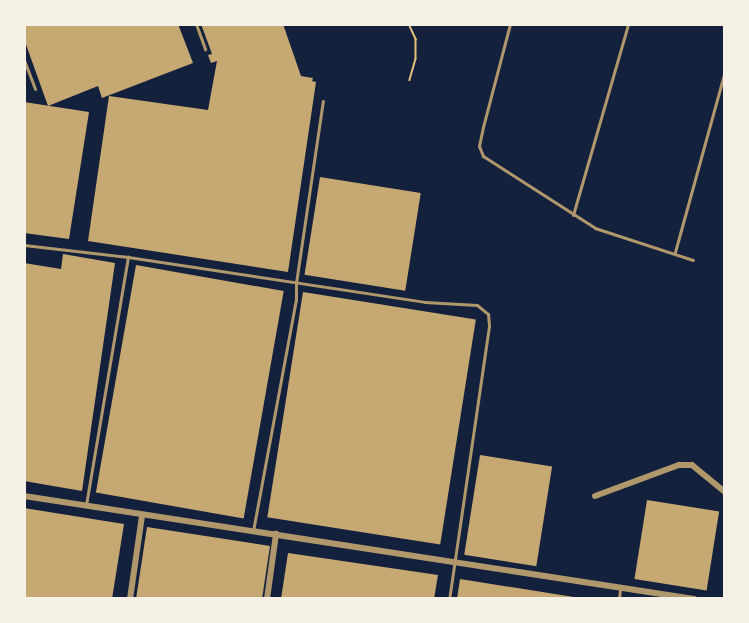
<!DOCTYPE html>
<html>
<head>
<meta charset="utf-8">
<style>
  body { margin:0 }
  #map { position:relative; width:749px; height:623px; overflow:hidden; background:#14213d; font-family:"Sofia Sans Condensed",sans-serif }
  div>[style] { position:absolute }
  .building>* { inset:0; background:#c6a872; transform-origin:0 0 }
  .path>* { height:1.5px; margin:-0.75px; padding:0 0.75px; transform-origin:0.75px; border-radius:0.75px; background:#e5c07b }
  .service>* { height:3px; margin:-1.5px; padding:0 1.5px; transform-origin:1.5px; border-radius:1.5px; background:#b1986c }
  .minor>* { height:6px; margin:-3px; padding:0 3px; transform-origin:3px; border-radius:3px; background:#b1986c }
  span { translate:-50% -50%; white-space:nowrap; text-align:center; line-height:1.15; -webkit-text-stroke:5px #f6f1e7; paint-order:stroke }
  .frame { position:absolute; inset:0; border:26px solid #f6f1e7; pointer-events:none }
</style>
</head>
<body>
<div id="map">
  <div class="building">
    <i style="clip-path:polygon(24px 24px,178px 24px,193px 63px,102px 98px,98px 86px,48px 106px,24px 39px)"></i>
    <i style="clip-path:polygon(201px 24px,283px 24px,301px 76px,313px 78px,312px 81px,316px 82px,288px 272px,88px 241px,109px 96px,208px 110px,217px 61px,211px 63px,208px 55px,212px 54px)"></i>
    <i style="clip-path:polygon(24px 102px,89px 112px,69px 239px,24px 233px)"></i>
    <i style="left:320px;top:177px;width:102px;height:99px;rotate:9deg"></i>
    <i style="clip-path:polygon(63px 254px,115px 263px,82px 491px,24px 481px,24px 263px,61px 269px)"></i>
    <i style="left:136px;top:265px;width:150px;height:231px;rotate:10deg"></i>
    <i style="left:303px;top:292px;width:175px;height:228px;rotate:9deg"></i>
    <i style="left:480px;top:455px;width:73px;height:101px;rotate:9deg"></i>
    <i style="left:647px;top:500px;width:73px;height:80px;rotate:9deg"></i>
    <i style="clip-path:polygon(24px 508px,124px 524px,112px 599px,24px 599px)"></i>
    <i style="clip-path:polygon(147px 527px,270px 546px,262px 599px,136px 599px)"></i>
    <i style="clip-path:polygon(288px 553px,438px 575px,434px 599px,281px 599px)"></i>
    <i style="clip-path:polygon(460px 579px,580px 598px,580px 599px,457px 599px)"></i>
  </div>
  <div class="path">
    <i style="left:409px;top:24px;width:17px;rotate:65deg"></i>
    <i style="left:416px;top:39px;width:20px;rotate:90deg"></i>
    <i style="left:416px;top:59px;width:22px;rotate:106deg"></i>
  </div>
  <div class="service">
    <i style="left:196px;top:24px;width:27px;rotate:70deg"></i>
    <i style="left:510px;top:24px;width:106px;rotate:104.7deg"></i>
    <i style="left:483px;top:127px;width:19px;rotate:102deg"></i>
    <i style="left:479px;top:146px;width:11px;rotate:68deg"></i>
    <i style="left:483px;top:156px;width:133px;rotate:32.7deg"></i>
    <i style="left:595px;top:228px;width:103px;rotate:18.1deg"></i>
    <i style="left:24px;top:60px;width:31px;rotate:69deg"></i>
    <i style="left:573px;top:215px;width:199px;rotate:-73.9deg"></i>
    <i style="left:24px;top:245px;width:105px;rotate:6.6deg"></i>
    <i style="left:128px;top:257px;width:300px;rotate:8.6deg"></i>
    <i style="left:425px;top:302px;width:52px;rotate:3.3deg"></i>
    <i style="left:477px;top:305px;width:14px;rotate:39deg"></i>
    <i style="left:488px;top:314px;width:12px;rotate:85deg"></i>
    <i style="left:489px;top:326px;width:276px;rotate:98.3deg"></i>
    <i style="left:675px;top:252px;width:189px;rotate:-74.6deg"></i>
    <i style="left:86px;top:505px;width:252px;rotate:-80.4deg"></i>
    <i style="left:253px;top:531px;width:235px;rotate:-79.5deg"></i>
    <i style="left:296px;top:300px;width:17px;rotate:-90deg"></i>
    <i style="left:296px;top:283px;width:184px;rotate:-81.6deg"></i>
    <i style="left:619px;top:599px;width:10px;rotate:-84deg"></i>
  </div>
  <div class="minor">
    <i style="left:24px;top:496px;width:678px;rotate:8.74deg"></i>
    <i style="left:595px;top:496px;width:90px;rotate:-20.3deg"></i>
    <i style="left:679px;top:465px;width:13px"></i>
    <i style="left:692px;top:465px;width:43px;rotate:39.3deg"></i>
    <i style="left:130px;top:599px;width:84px;rotate:-81.8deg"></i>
    <i style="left:267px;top:599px;width:66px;rotate:-82.1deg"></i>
  </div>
  <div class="frame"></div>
</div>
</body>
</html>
